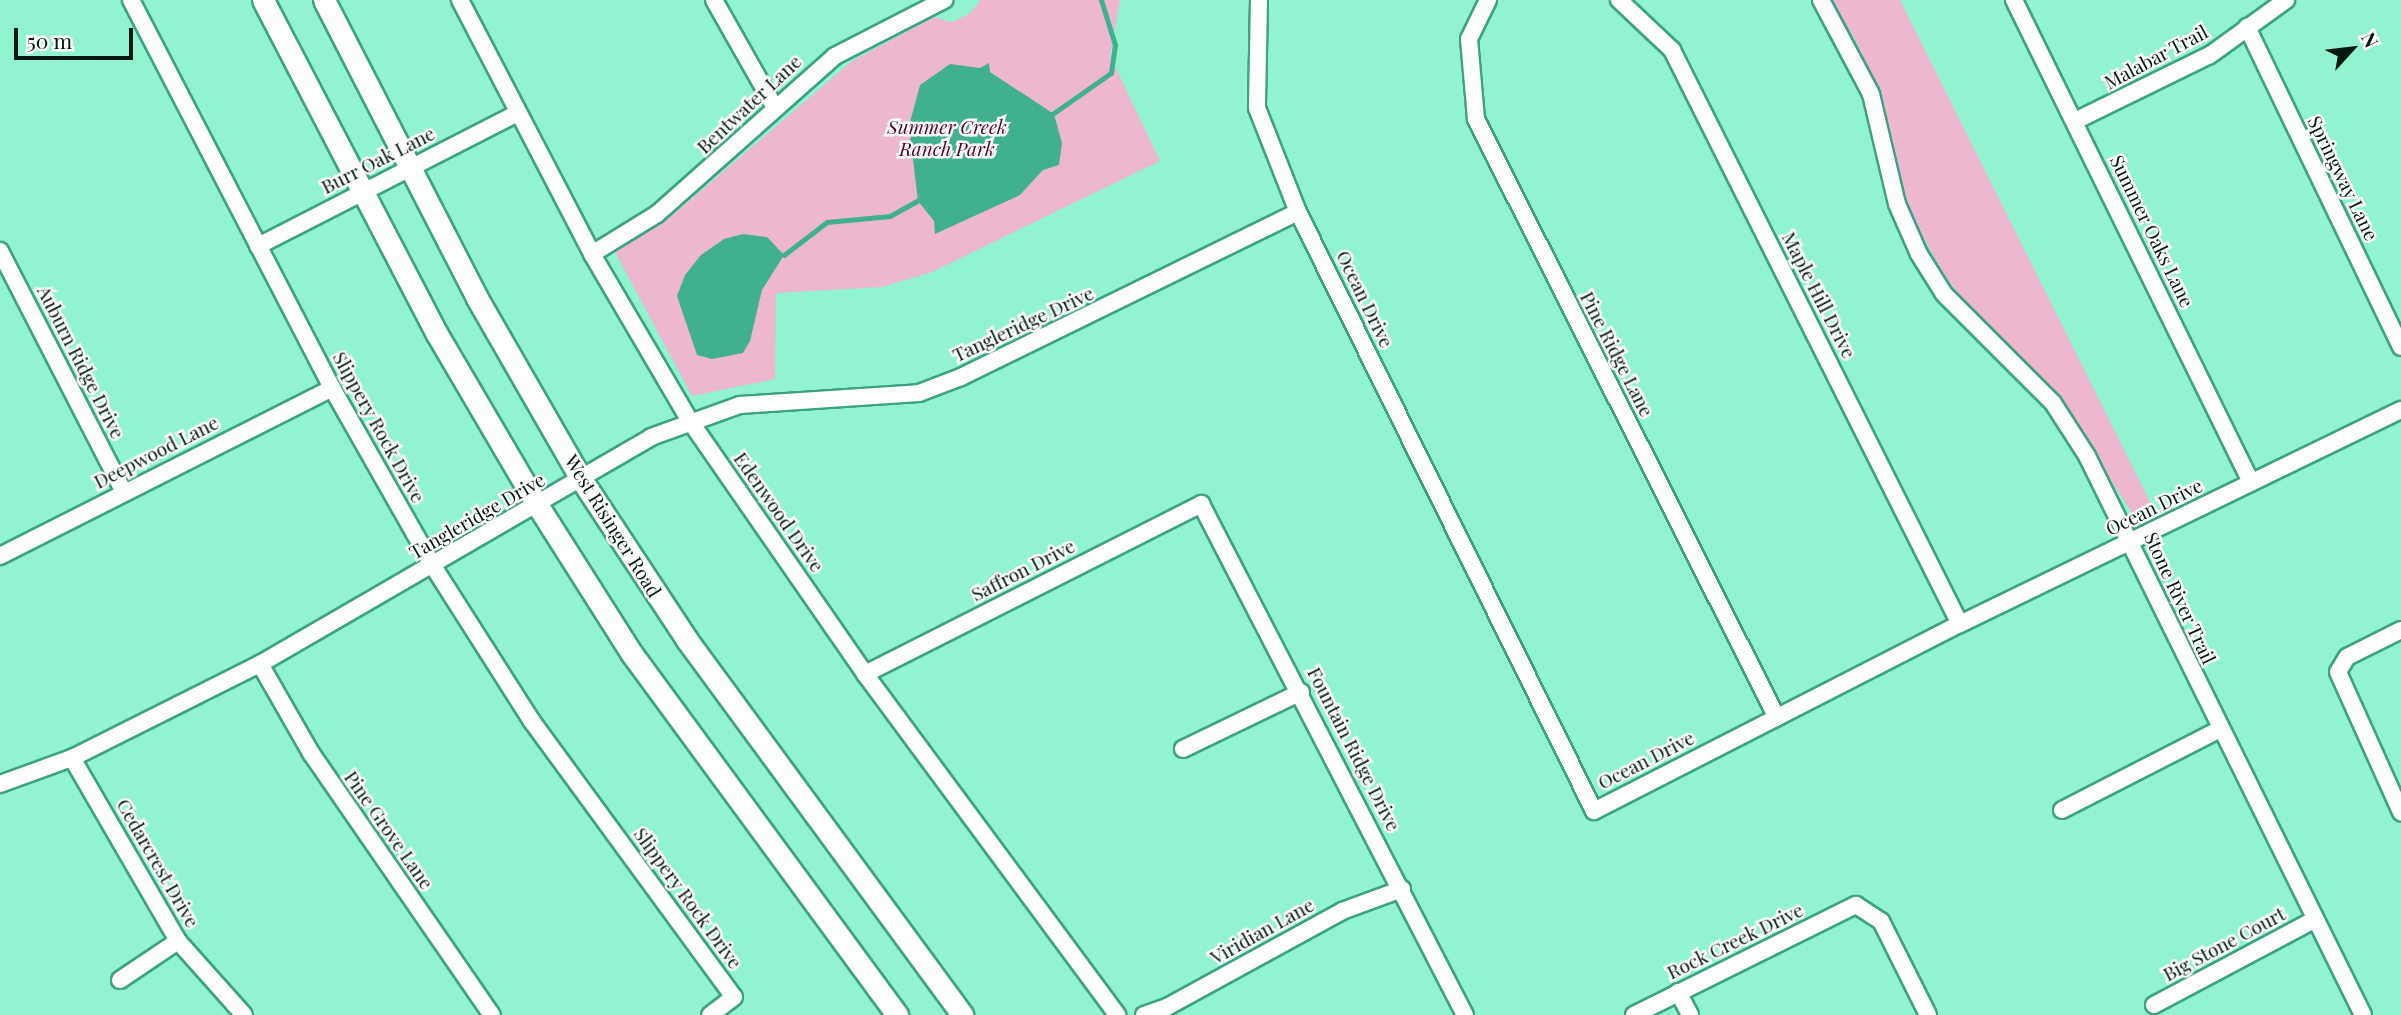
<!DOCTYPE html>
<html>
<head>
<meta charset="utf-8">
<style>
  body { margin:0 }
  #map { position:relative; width:2401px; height:1015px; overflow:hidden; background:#91f3d0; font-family:"Playfair Display",serif }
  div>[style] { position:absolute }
  .green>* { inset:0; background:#ecb7cf }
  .water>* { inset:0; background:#41b08e }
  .stream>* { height:4.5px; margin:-2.25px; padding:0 2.25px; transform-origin:2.25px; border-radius:2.25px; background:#41b08e }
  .roads { filter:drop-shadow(2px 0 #3da283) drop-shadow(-2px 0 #3da283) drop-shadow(0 2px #3da283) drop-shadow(0 -2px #3da283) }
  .minor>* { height:16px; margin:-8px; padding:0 8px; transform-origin:8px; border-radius:8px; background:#fff }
  .secondary>* { height:21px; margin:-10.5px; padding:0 10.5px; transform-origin:10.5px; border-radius:10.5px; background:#fff }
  span { translate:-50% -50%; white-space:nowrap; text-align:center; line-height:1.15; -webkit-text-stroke:5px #fdfdfd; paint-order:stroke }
  .street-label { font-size:19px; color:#00180f }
  .park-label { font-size:19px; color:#4f0433; font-style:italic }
  .north { position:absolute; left:2317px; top:14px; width:70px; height:70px; -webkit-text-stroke:5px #fdfdfd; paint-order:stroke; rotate:63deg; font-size:19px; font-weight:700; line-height:28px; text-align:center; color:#00180f }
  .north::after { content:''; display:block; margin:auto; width:24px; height:32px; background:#00180f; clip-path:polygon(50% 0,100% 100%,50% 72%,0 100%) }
  .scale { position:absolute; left:14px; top:28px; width:119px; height:32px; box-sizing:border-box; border:4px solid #00180f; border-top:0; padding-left:9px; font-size:21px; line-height:24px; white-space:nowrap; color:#00180f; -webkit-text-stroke:5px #fdfdfd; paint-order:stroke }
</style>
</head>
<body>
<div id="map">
  <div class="green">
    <i style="clip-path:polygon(981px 0,1120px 0,1110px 56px,1160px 161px,932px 272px,882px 287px,776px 293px,775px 379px,692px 396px,615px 252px,668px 219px,852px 61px,934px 17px,952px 22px,969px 14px)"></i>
    <i style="clip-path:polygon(1831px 0,1900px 0,2155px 512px,2137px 521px,2055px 393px,1965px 303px,1941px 270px,1914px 220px,1896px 171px,1879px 96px,1856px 41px)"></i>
  </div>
  <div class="water">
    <i style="clip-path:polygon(989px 63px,990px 72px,1054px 114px,1062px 143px,1059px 165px,1043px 170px,1020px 195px,935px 234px,934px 221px,918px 201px,909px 126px,920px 85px,950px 64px,980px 68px)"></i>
    <i style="clip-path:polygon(743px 234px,767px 237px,784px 255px,762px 290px,750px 341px,743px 353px,712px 359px,697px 355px,677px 296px,685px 275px,701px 255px,724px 239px)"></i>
  </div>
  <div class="stream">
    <i style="left:1051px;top:115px;width:73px;rotate:-35deg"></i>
    <i style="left:1111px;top:73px;width:28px;rotate:-82deg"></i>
    <i style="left:1115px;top:45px;width:47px;rotate:-107.3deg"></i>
    <i style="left:784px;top:255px;width:54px;rotate:-37.5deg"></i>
    <i style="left:827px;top:222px;width:63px;rotate:-5.4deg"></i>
    <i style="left:890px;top:216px;width:38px;rotate:-29deg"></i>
  </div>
  <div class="roads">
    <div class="minor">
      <i style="left:131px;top:0;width:437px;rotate:62.6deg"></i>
      <i style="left:332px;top:388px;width:205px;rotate:60.4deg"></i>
      <i style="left:433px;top:566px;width:183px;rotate:57.5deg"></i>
      <i style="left:531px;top:720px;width:343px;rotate:53.8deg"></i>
      <i style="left:734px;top:997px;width:30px;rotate:143deg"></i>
      <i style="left:460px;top:0;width:286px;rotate:62.5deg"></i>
      <i style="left:592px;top:254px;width:194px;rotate:59.6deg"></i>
      <i style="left:690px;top:421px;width:308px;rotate:55.3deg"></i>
      <i style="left:865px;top:674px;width:424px;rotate:53.5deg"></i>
      <i style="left:714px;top:0;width:124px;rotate:60.5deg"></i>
      <i style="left:1259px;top:0;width:108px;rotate:91.1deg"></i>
      <i style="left:1257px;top:108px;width:112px;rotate:68.5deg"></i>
      <i style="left:1298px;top:212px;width:668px;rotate:63.7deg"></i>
      <i style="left:1594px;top:811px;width:411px;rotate:-27.1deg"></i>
      <i style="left:1960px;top:624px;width:490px;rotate:-25.9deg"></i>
      <i style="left:1488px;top:0;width:43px;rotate:116deg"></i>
      <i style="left:1469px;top:39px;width:80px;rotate:85deg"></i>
      <i style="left:1476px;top:119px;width:670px;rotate:63.32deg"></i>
      <i style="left:1619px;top:0;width:73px;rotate:43.3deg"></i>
      <i style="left:1672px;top:50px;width:642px;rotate:63.36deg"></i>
      <i style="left:1821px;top:0;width:106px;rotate:62deg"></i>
      <i style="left:1871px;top:94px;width:113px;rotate:76.7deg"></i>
      <i style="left:1897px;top:204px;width:55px;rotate:66.3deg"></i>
      <i style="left:1919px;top:254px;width:47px;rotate:58deg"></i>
      <i style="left:1944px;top:294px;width:154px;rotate:45deg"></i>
      <i style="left:2053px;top:403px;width:63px;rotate:57.3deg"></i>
      <i style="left:2087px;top:456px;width:623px;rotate:63.72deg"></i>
      <i style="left:2014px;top:0;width:537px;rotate:63.82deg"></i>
      <i style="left:2247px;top:27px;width:355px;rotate:64.3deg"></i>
      <i style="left:2075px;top:121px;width:150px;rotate:-26.1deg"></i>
      <i style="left:2210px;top:55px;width:94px;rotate:-35.9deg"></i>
      <i style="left:258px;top:246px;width:292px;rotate:-27.1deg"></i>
      <i style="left:0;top:251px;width:271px;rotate:62.8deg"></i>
      <i style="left:592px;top:254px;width:76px;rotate:-31.6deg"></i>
      <i style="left:657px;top:214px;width:238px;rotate:-41.6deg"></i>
      <i style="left:835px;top:56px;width:123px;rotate:-27.2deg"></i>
      <i style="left:0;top:556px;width:372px;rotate:-26.8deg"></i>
      <i style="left:2401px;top:630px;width:60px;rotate:153.4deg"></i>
      <i style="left:2347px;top:657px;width:17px;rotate:121deg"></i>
      <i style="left:2338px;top:672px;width:154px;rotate:65.8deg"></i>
      <i style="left:260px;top:664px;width:103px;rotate:60.2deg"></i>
      <i style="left:311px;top:753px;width:318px;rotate:55.4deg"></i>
      <i style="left:865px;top:674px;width:377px;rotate:-26.8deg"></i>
      <i style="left:1201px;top:504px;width:575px;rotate:62.68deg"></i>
      <i style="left:1183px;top:749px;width:131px;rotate:-25.8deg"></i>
      <i style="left:72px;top:758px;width:211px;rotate:59.9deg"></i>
      <i style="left:178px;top:941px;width:99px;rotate:48.3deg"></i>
      <i style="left:0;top:784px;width:77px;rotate:-19.9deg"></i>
      <i style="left:72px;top:758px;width:210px;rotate:-26.6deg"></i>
      <i style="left:260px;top:664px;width:452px;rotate:-30.1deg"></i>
      <i style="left:651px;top:437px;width:95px;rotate:-19.8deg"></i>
      <i style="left:740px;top:405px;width:179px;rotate:-3.8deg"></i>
      <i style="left:919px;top:393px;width:45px;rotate:-20.9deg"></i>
      <i style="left:961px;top:377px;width:375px;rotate:-26.1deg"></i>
      <i style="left:2062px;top:810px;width:178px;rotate:-27.1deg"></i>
      <i style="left:120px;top:980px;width:70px;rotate:-33.9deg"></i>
      <i style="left:1678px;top:992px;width:26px;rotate:62deg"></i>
      <i style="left:2154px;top:1005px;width:181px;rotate:-28deg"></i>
      <i style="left:1144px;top:1015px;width:24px;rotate:-19deg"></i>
      <i style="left:1167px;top:1007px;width:200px;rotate:-28.7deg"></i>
      <i style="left:1342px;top:911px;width:64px;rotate:-20.1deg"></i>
      <i style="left:1634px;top:1015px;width:248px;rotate:-26.4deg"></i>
      <i style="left:1856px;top:905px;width:30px;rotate:33deg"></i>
      <i style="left:1881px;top:921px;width:105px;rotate:63.4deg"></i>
    </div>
    <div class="secondary">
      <i style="left:263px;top:0;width:377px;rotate:62.5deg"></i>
      <i style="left:437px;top:334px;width:199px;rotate:59.6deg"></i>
      <i style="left:538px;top:506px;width:175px;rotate:57.6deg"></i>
      <i style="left:632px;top:654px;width:448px;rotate:53.7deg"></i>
      <i style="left:324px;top:0;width:335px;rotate:62.8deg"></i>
      <i style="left:477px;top:298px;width:209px;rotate:60.1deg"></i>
      <i style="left:581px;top:479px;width:193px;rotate:56.6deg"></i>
      <i style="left:687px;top:640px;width:465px;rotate:53.7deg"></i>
    </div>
  </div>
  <div class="street-label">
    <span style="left:2156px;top:57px;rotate:-28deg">Malabar Trail</span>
    <span style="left:749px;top:104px;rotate:-43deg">Bentwater Lane</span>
    <span style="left:378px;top:160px;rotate:-27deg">Burr Oak Lane</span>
    <span style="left:2343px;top:178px;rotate:64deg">Springway Lane</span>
    <span style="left:2152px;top:231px;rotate:64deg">Summer Oaks Lane</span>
    <span style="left:1819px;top:295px;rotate:63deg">Maple Hill Drive</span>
    <span style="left:1365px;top:299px;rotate:64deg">Ocean Drive</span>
    <span style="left:1023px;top:324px;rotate:-25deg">Tangleridge Drive</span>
    <span style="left:1617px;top:354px;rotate:63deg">Pine Ridge Lane</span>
    <span style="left:81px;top:362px;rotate:63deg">Auburn Ridge Drive</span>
    <span style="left:379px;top:427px;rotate:61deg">Slippery Rock Drive</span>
    <span style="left:156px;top:452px;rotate:-27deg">Deepwood Lane</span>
    <span style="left:2154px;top:507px;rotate:-26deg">Ocean Drive</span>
    <span style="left:779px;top:512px;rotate:55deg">Edenwood Drive</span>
    <span style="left:477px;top:516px;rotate:-30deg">Tangleridge Drive</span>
    <span style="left:613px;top:526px;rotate:58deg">West Risinger Road</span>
    <span style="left:1023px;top:570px;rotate:-27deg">Saffron Drive</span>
    <span style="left:2180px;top:598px;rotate:65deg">Stone River Trail</span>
    <span style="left:1354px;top:749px;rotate:63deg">Fountain Ridge Drive</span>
    <span style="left:1646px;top:760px;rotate:-27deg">Ocean Drive</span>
    <span style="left:389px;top:830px;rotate:55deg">Pine Grove Lane</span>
    <span style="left:158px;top:863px;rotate:60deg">Cedarcrest Drive</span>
    <span style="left:688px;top:898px;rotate:54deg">Slippery Rock Drive</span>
    <span style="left:1262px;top:931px;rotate:-29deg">Viridian Lane</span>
    <span style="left:1735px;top:941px;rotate:-26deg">Rock Creek Drive</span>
    <span style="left:2224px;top:944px;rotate:-28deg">Big Stone Court</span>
  </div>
  <div class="park-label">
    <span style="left:947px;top:138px">Summer Creek<br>Ranch Park</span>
  </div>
  <div class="north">N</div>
  <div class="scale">50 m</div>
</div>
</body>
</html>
